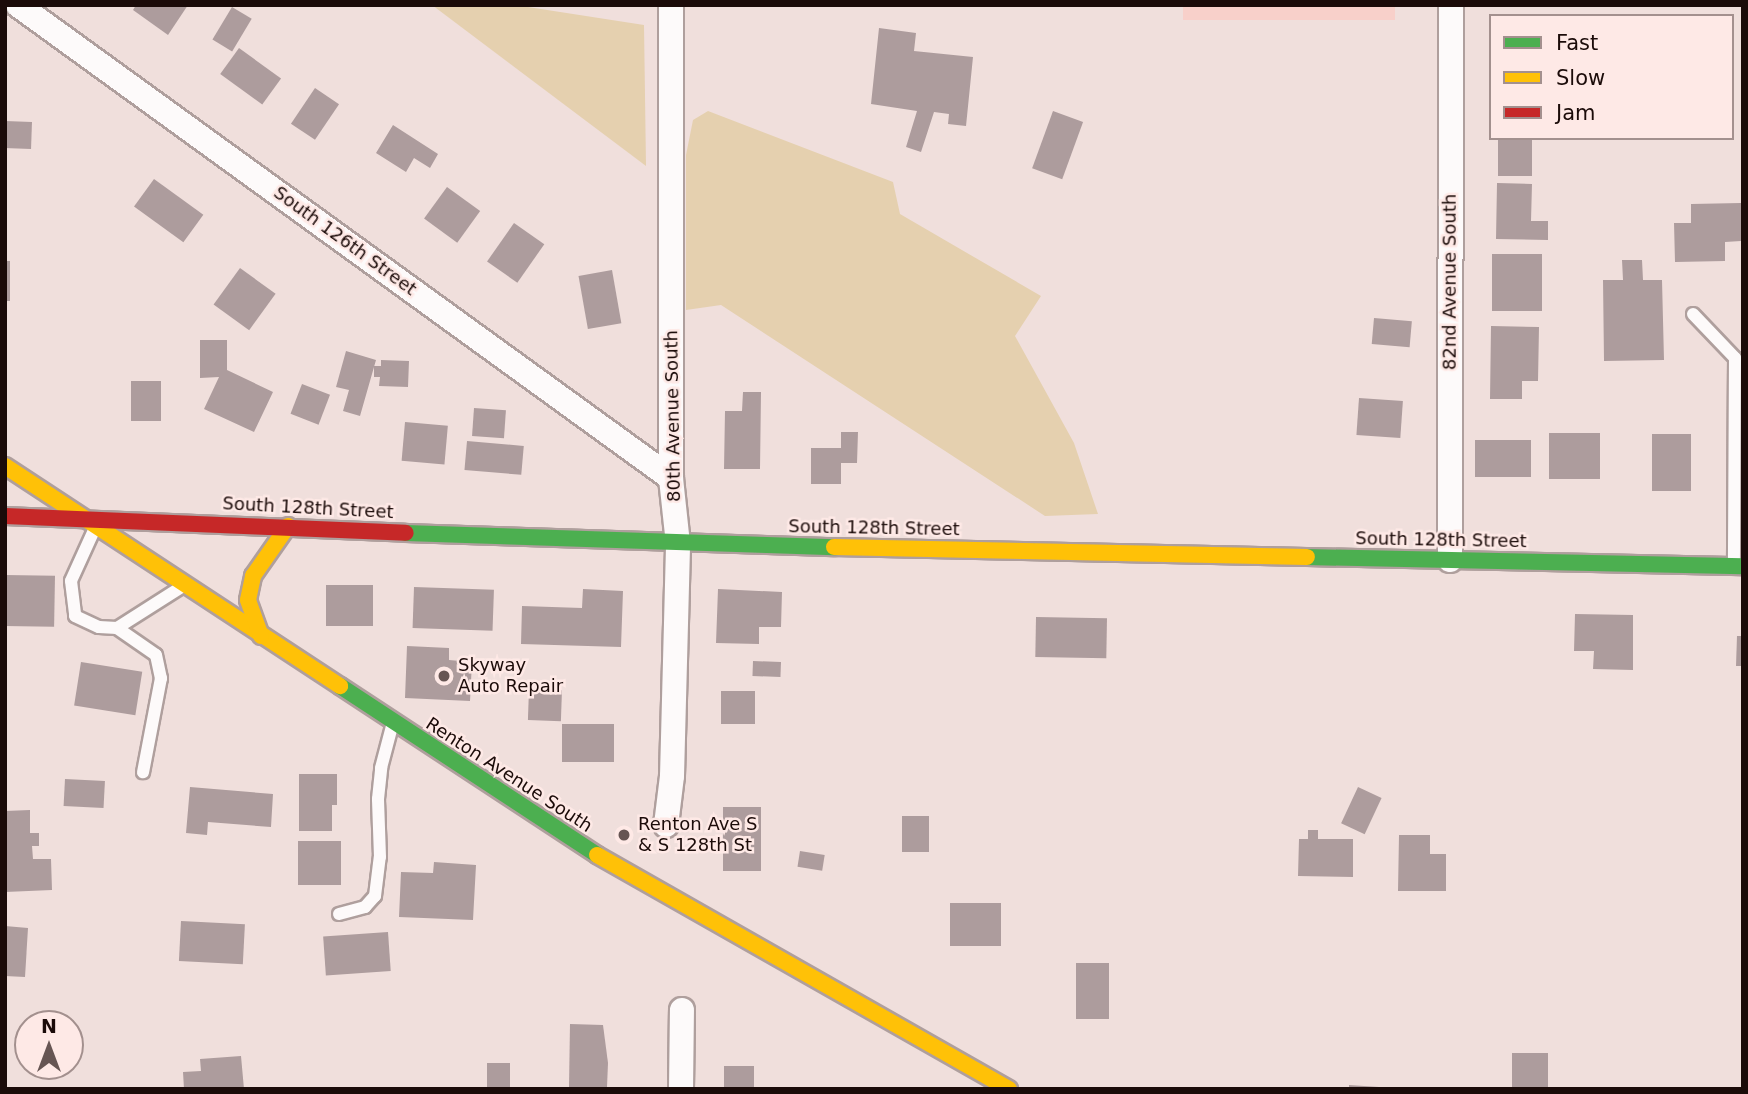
<!DOCTYPE html>
<html>
<head>
<meta charset="utf-8">
<style>
  body { margin:0 }
  #map { position:relative; width:1748px; height:1094px; overflow:hidden; background:#f0dfdc; font-family:"DejaVu Sans",sans-serif }
  div>[style] { position:absolute }
  .built>* { inset:0; background:#f8d0ca; transform-origin:0 0 }
  .green>* { inset:0; background:#e5d0af }
  .building>* { inset:0; background:#ad9c9d; transform-origin:0 0 }
  .roads { filter:drop-shadow(2px 0 #af9f9d) drop-shadow(-2px 0 #af9f9d) drop-shadow(0 2px #af9f9d) drop-shadow(0 -2px #af9f9d) }
  .lane>* { height:12px; margin:-6px; padding:0 6px; transform-origin:6px; border-radius:6px; background:#fdfafa }
  .street>* { height:24px; margin:-12px; padding:0 12px; transform-origin:12px; border-radius:12px; background:#fdfafa }
  .fast>* { height:16px; margin:-8px; padding:0 8px; transform-origin:8px; border-radius:8px; background:#4caf50 }
  .slow>* { height:16px; margin:-8px; padding:0 8px; transform-origin:8px; border-radius:8px; background:#ffc107 }
  .jam>* { height:16px; margin:-8px; padding:0 8px; transform-origin:8px; border-radius:8px; background:#c62828 }
  .dots>* { width:19px; height:19px; translate:-50% -50%; box-sizing:border-box; border:4px solid #fee9e6; border-radius:50% }
  span { translate:-50% -50%; white-space:nowrap; text-align:center; line-height:1.15; -webkit-text-stroke:5px #fee9e6; paint-order:stroke }
  .street-label { font-size:18px; color:#1b0b09 }
  .poi-label { font-size:18px; color:#1b0b09 }
  .left { translate:0 -50%; text-align:left }
  .frame { position:absolute; inset:0; border:7px solid #1b0b09; pointer-events:none }
  .legend { position:absolute; left:1489px; top:14px; width:245px; height:126px; box-sizing:border-box; background:#fee9e6; border:2px solid #a3908e; margin:0; padding:9px 12px; list-style:none; font-size:21px; color:#1b0b09 }
  .legend li { display:flex; align-items:center; gap:14px; height:35px }
  .legend b { width:35px; border:2px solid #a3908e }
  .north { position:absolute; left:14px; top:1010px; width:70px; height:70px; box-sizing:border-box; background:#fee9e6; border:2px solid #a3908e; border-radius:50%; rotate:0deg; font-size:19px; font-weight:700; line-height:28px; text-align:center; color:#1b0b09 }
  .north::after { content:''; display:block; margin:auto; width:24px; height:32px; background:#665553; clip-path:polygon(50% 0,100% 100%,50% 72%,0 100%) }
</style>
</head>
<body>
<div id="map">
  <div class="built">
    <i style="left:1183px;top:5px;width:212px;height:15px"></i>
  </div>
  <div class="green">
    <i style="clip-path:polygon(432px 5px,515px 5px,644px 25px,646px 166px)"></i>
    <i style="clip-path:polygon(708px 111px,893px 182px,900px 214px,1041px 296px,1015px 336px,1074px 443px,1098px 514px,1045px 516px,721px 305px,686px 310px,686px 155px,693px 120px)"></i>
  </div>
  <div class="building">
    <i style="clip-path:polygon(136px 5px,188px 5px,168px 35px,133px 10px)"></i>
    <i style="left:232px;top:7px;width:23px;height:38px;rotate:31deg"></i>
    <i style="clip-path:polygon(879px 28px,916px 33px,914px 51px,973px 57px,966px 126px,948px 124px,949px 114px,934px 112px,921px 152px,906px 147px,917px 111px,871px 104px)"></i>
    <i style="left:239px;top:48px;width:52px;height:32px;rotate:36deg"></i>
    <i style="left:315px;top:88px;width:29px;height:43px;rotate:34deg"></i>
    <i style="left:1053px;top:111px;width:32px;height:61px;rotate:20deg"></i>
    <i style="left:5px;top:121px;width:27px;height:27px;rotate:2deg"></i>
    <i style="clip-path:polygon(393px 125px,438px 154px,430px 168px,414px 158px,406px 172px,376px 153px)"></i>
    <i style="left:1498px;top:138px;width:34px;height:38px"></i>
    <i style="left:154px;top:179px;width:61px;height:34px;rotate:36deg"></i>
    <i style="clip-path:polygon(1497px 183px,1532px 184px,1531px 221px,1548px 221px,1548px 240px,1496px 239px)"></i>
    <i style="left:447px;top:187px;width:41px;height:39px;rotate:36deg"></i>
    <i style="clip-path:polygon(1741px 203px,1741px 241px,1725px 242px,1725px 261px,1675px 262px,1674px 223px,1691px 223px,1691px 204px)"></i>
    <i style="left:514px;top:223px;width:37px;height:47px;rotate:35deg"></i>
    <i style="left:1492px;top:254px;width:50px;height:57px"></i>
    <i style="clip-path:polygon(1622px 260px,1642px 260px,1643px 280px,1662px 280px,1664px 360px,1604px 361px,1603px 280px,1623px 280px)"></i>
    <i style="left:5px;top:261px;width:5px;height:40px"></i>
    <i style="left:240px;top:268px;width:44px;height:45px;rotate:36deg"></i>
    <i style="left:612px;top:270px;width:54px;height:34px;rotate:80deg"></i>
    <i style="left:1374px;top:318px;width:38px;height:26px;rotate:5deg"></i>
    <i style="clip-path:polygon(1491px 326px,1539px 327px,1538px 381px,1522px 381px,1522px 399px,1490px 399px)"></i>
    <i style="clip-path:polygon(200px 340px,227px 340px,227px 370px,273px 392px,254px 432px,204px 409px,219px 377px,200px 378px)"></i>
    <i style="clip-path:polygon(346px 351px,376px 360px,360px 416px,343px 411px,349px 390px,336px 387px)"></i>
    <i style="clip-path:polygon(381px 360px,409px 361px,408px 387px,379px 386px,380px 377px,374px 377px,374px 366px,381px 366px)"></i>
    <i style="left:131px;top:381px;width:30px;height:40px"></i>
    <i style="left:302px;top:384px;width:30px;height:32px;rotate:21deg"></i>
    <i style="clip-path:polygon(743px 392px,761px 392px,760px 469px,724px 469px,725px 411px,742px 411px)"></i>
    <i style="left:1359px;top:398px;width:44px;height:37px;rotate:4deg"></i>
    <i style="left:474px;top:408px;width:32px;height:28px;rotate:4deg"></i>
    <i style="left:405px;top:422px;width:43px;height:39px;rotate:5deg"></i>
    <i style="clip-path:polygon(841px 432px,858px 432px,857px 463px,841px 463px,841px 484px,811px 484px,811px 448px,841px 448px)"></i>
    <i style="left:1549px;top:433px;width:51px;height:46px"></i>
    <i style="left:1652px;top:434px;width:39px;height:57px"></i>
    <i style="left:1531px;top:440px;width:37px;height:56px;rotate:90deg"></i>
    <i style="left:467px;top:441px;width:57px;height:29px;rotate:5deg"></i>
    <i style="left:5px;top:575px;width:50px;height:51px;rotate:1deg"></i>
    <i style="left:326px;top:585px;width:47px;height:41px"></i>
    <i style="left:414px;top:587px;width:80px;height:41px;rotate:2deg"></i>
    <i style="clip-path:polygon(583px 589px,623px 591px,621px 647px,521px 644px,522px 606px,582px 608px)"></i>
    <i style="clip-path:polygon(718px 589px,782px 592px,781px 627px,759px 627px,759px 644px,716px 643px)"></i>
    <i style="clip-path:polygon(1575px 614px,1633px 615px,1633px 670px,1593px 669px,1594px 651px,1574px 651px)"></i>
    <i style="left:1036px;top:617px;width:71px;height:40px;rotate:1deg"></i>
    <i style="clip-path:polygon(1737px 636px,1743px 636px,1743px 666px,1736px 666px)"></i>
    <i style="clip-path:polygon(407px 646px,449px 648px,449px 660px,472px 662px,470px 701px,405px 698px)"></i>
    <i style="left:753px;top:661px;width:28px;height:15px;rotate:2deg"></i>
    <i style="left:81px;top:662px;width:62px;height:44px;rotate:9deg"></i>
    <i style="left:529px;top:689px;width:33px;height:31px;rotate:2deg"></i>
    <i style="left:721px;top:691px;width:34px;height:33px"></i>
    <i style="left:562px;top:724px;width:52px;height:38px"></i>
    <i style="clip-path:polygon(299px 774px,337px 774px,337px 805px,332px 805px,332px 831px,299px 831px)"></i>
    <i style="left:65px;top:779px;width:40px;height:27px;rotate:3deg"></i>
    <i style="clip-path:polygon(190px 787px,273px 794px,271px 827px,208px 822px,207px 835px,186px 833px)"></i>
    <i style="left:1358px;top:787px;width:26px;height:40px;rotate:25deg"></i>
    <i style="left:723px;top:807px;width:38px;height:64px"></i>
    <i style="clip-path:polygon(30px 810px,30px 833px,39px 833px,39px 846px,32px 846px,33px 859px,51px 859px,52px 890px,5px 892px,5px 811px)"></i>
    <i style="left:902px;top:816px;width:27px;height:36px"></i>
    <i style="clip-path:polygon(1308px 830px,1318px 830px,1318px 839px,1353px 839px,1353px 877px,1298px 876px,1299px 839px,1308px 839px)"></i>
    <i style="clip-path:polygon(1399px 835px,1430px 835px,1430px 854px,1446px 854px,1446px 891px,1398px 891px)"></i>
    <i style="left:298px;top:841px;width:43px;height:44px"></i>
    <i style="left:800px;top:851px;width:25px;height:16px;rotate:9deg"></i>
    <i style="clip-path:polygon(434px 862px,476px 865px,473px 920px,399px 917px,401px 872px,433px 873px)"></i>
    <i style="left:950px;top:903px;width:51px;height:43px"></i>
    <i style="left:181px;top:921px;width:64px;height:40px;rotate:3deg"></i>
    <i style="clip-path:polygon(5px 926px,28px 928px,25px 977px,5px 976px)"></i>
    <i style="left:388px;top:932px;width:39px;height:65px;rotate:86deg"></i>
    <i style="left:1076px;top:963px;width:33px;height:56px"></i>
    <i style="clip-path:polygon(570px 1024px,603px 1025px,608px 1063px,607px 1087px,569px 1087px)"></i>
    <i style="left:1512px;top:1053px;width:36px;height:36px"></i>
    <i style="clip-path:polygon(241px 1056px,244px 1089px,184px 1089px,183px 1072px,201px 1071px,200px 1059px)"></i>
    <i style="left:487px;top:1063px;width:23px;height:26px"></i>
    <i style="left:724px;top:1066px;width:30px;height:23px"></i>
    <i style="clip-path:polygon(1349px 1085px,1379px 1087px,1379px 1089px,1349px 1089px)"></i>
  </div>
  <div class="roads">
    <div class="lane">
      <i style="left:1693px;top:314px;width:61px;rotate:46.3deg"></i>
      <i style="left:1735px;top:358px;width:204px;rotate:90.3deg"></i>
      <i style="left:95px;top:528px;width:58px;rotate:114.4deg"></i>
      <i style="left:71px;top:581px;width:35px;rotate:83deg"></i>
      <i style="left:75px;top:616px;width:26px;rotate:25deg"></i>
      <i style="left:99px;top:627px;width:18px;rotate:3deg"></i>
      <i style="left:117px;top:628px;width:78px;rotate:-32.5deg"></i>
      <i style="left:117px;top:628px;width:47px;rotate:34.7deg"></i>
      <i style="left:156px;top:655px;width:24px;rotate:78deg"></i>
      <i style="left:161px;top:678px;width:96px;rotate:100.8deg"></i>
      <i style="left:339px;top:914px;width:27px;rotate:-15deg"></i>
      <i style="left:365px;top:907px;width:15px;rotate:-48deg"></i>
      <i style="left:375px;top:896px;width:39px;rotate:-83deg"></i>
      <i style="left:380px;top:857px;width:58px;rotate:-92deg"></i>
      <i style="left:378px;top:799px;width:31px;rotate:-84deg"></i>
      <i style="left:381px;top:768px;width:43px;rotate:-75.3deg"></i>
    </div>
    <div class="street">
      <i style="left:18px;top:5px;width:806px;rotate:35.92deg"></i>
      <i style="left:1450px;top:560px;width:555px;rotate:-89.9deg"></i>
      <i style="left:666px;top:825px;width:49px;rotate:-83deg"></i>
      <i style="left:672px;top:776px;width:232px;rotate:-88.5deg"></i>
      <i style="left:678px;top:544px;width:66px;rotate:-96.1deg"></i>
      <i style="left:671px;top:478px;width:473px;rotate:-90deg"></i>
      <i style="left:681px;top:1089px;width:79px;rotate:-89.3deg"></i>
    </div>
    <div class="fast">
      <i style="left:406px;top:533px;width:428px;rotate:1.9deg"></i>
      <i style="left:1307px;top:557px;width:436px;rotate:1.2deg"></i>
      <i style="left:340px;top:686px;width:308px;rotate:33.3deg"></i>
    </div>
    <div class="slow">
      <i style="left:5px;top:466px;width:401px;rotate:33.3deg"></i>
      <i style="left:834px;top:547px;width:473px;rotate:1.2deg"></i>
      <i style="left:261px;top:636px;width:38px;rotate:-110deg"></i>
      <i style="left:248px;top:600px;width:25px;rotate:-78deg"></i>
      <i style="left:253px;top:576px;width:61px;rotate:-55deg"></i>
      <i style="left:597px;top:855px;width:474px;rotate:29.6deg"></i>
    </div>
    <div class="jam">
      <i style="left:5px;top:516px;width:401px;rotate:2.4deg"></i>
    </div>
  </div>
  <div class="dots">
    <i style="left:444px;top:676px;background:#665553"></i>
    <i style="left:624px;top:835px;background:#665553"></i>
  </div>
  <div class="street-label">
    <span style="left:345px;top:241px;rotate:36deg">South 126th Street</span>
    <span style="left:1450px;top:282px;rotate:-90deg">82nd Avenue South</span>
    <span style="left:673px;top:416px;rotate:-91deg">80th Avenue South</span>
    <span style="left:308px;top:508px;rotate:3deg">South 128th Street</span>
    <span style="left:874px;top:528px;rotate:1deg">South 128th Street</span>
    <span style="left:1441px;top:540px;rotate:1deg">South 128th Street</span>
    <span style="left:509px;top:775px;rotate:33deg">Renton Avenue South</span>
  </div>
  <div class="poi-label">
    <span class="left" style="left:458px;top:676px">Skyway<br>Auto Repair</span>
    <span class="left" style="left:638px;top:835px">Renton Ave S<br>&amp; S 128th St</span>
  </div>
  <div class="frame"></div>
  <ul class="legend">
  <li><b style="height:9px;background:#4caf50"></b>Fast</li>
  <li><b style="height:9px;background:#ffc107"></b>Slow</li>
  <li><b style="height:9px;background:#c62828"></b>Jam</li>
  </ul>
  <div class="north">N</div>
</div>
</body>
</html>
